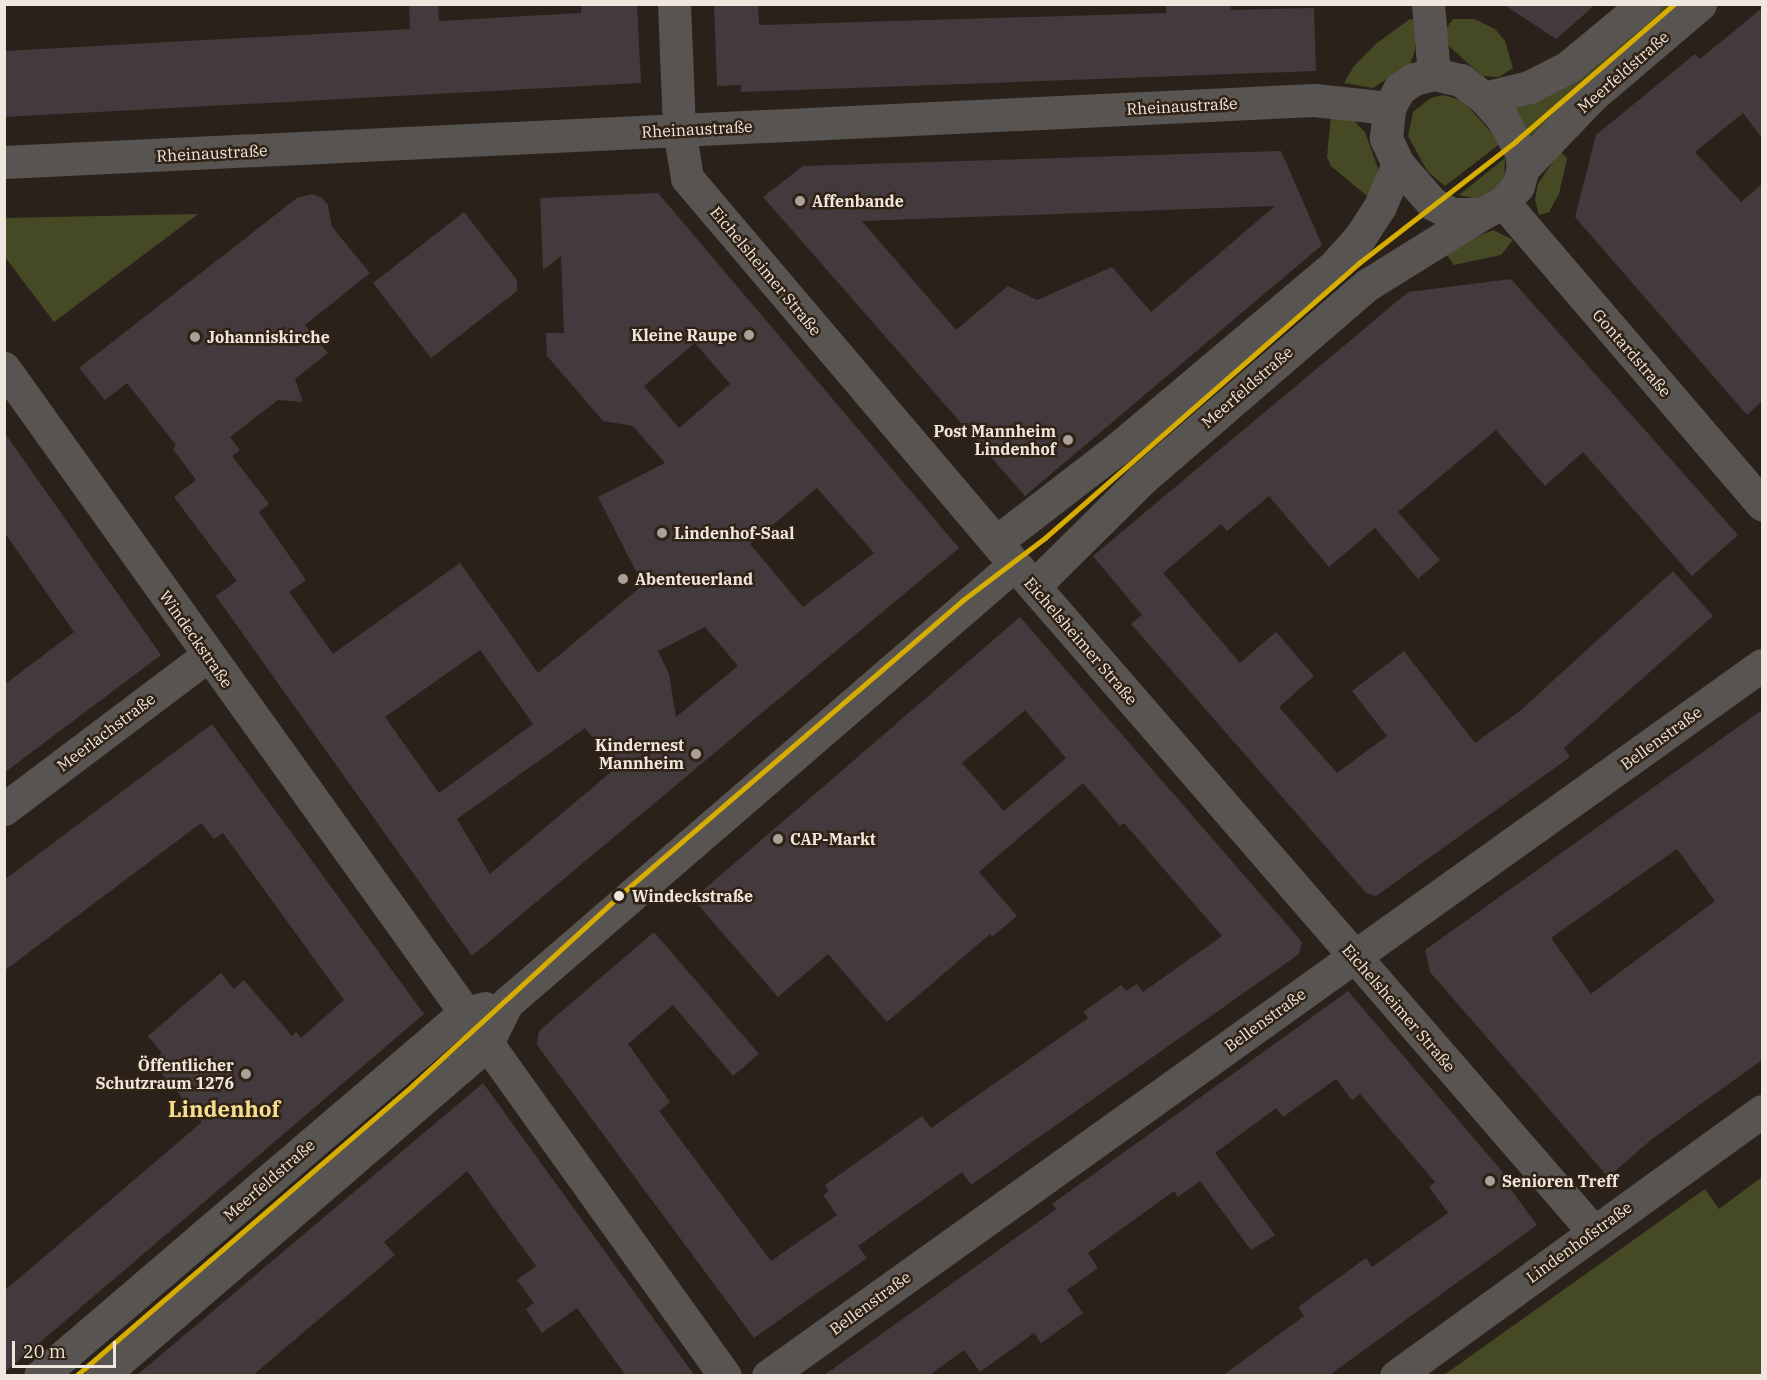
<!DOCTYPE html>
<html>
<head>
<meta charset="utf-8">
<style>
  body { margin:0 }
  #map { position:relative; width:1767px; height:1380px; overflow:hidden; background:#2a221a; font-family:"IBM Plex Serif",serif }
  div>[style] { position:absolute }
  .green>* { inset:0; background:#464a24 }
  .building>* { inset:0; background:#423a3c }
  .street>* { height:33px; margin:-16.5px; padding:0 16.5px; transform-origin:16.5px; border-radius:16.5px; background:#585451 }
  .tram-1>* { height:4.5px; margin:-2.25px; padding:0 2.25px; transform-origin:2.25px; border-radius:2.25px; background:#d6ad00 }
  .dots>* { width:16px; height:16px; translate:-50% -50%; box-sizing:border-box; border:3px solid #302214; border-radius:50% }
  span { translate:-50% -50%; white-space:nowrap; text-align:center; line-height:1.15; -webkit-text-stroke:5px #302214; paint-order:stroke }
  .street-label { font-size:16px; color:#efe6dd }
  .poi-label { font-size:16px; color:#efe6dd; font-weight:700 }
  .left { translate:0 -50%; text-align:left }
  .right { translate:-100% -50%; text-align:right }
  .stop-label { font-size:16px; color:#efe6dd; font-weight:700 }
  .district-label { font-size:22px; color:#f6de91; font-weight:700 }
  .frame { position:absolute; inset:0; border:6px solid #efe6dd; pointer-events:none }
  .scale { position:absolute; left:12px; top:1341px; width:104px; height:27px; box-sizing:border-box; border:3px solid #efe6dd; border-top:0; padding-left:8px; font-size:18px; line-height:21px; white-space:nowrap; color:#efe6dd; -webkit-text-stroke:4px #302214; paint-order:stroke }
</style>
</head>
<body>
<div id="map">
  <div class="green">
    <i style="clip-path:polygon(1657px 5px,1688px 5px,1535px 141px,1512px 105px)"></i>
    <i style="clip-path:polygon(1410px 19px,1415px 20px,1415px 51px,1410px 64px,1373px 88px,1344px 83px,1354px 66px,1377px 43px)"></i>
    <i style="clip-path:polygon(1453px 19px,1474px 19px,1495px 29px,1505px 41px,1513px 68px,1499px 77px,1482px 76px,1449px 46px,1446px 29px)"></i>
    <i style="clip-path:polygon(1443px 95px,1462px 100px,1501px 143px,1445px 186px,1428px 172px,1408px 136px,1413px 112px,1431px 98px)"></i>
    <i style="clip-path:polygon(1331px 115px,1353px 120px,1365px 132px,1380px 174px,1367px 196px,1331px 166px,1327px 157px)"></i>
    <i style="clip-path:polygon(1560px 151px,1567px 158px,1559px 194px,1549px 212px,1539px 215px,1535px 200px,1538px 184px)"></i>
    <i style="clip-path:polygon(1505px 158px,1504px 182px,1478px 199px,1459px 195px)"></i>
    <i style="clip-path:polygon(198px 214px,54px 322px,5px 257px,5px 218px)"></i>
    <i style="clip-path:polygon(1493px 230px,1513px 240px,1501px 255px,1454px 265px,1444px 251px)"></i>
    <i style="clip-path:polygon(1762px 1177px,1762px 1375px,1444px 1375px,1705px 1189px,1719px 1209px)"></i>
  </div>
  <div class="building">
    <i style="clip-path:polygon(409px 4px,438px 4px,439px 21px,581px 13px,581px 4px,637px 4px,641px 83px,4px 117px,4px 51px,410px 29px)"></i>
    <i style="clip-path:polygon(714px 4px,758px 4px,759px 25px,1166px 13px,1166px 4px,1231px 4px,1231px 10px,1314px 8px,1316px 71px,741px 92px,741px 85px,717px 86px)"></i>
    <i style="clip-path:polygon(1503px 4px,1596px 4px,1556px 39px)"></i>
    <i style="clip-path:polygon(1762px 8px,1762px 138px,1743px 113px,1695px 152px,1741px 202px,1762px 184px,1762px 401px,1747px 415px,1575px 217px,1596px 135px,1695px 54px,1700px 59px)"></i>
    <i style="clip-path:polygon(evenodd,1281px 151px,1322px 245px,1025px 496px,763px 197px,803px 166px,1281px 151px,1275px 206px,1151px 312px,1112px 267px,1037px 300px,1008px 286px,956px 330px,862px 221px,1275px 206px)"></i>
    <i style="clip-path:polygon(evenodd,658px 193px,959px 548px,472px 956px,216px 596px,237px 581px,174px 497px,196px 480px,173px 449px,176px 445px,127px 383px,105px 400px,79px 368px,297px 198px,312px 194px,322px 198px,328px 205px,332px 227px,370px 273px,305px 325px,328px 353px,295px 379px,303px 402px,278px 400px,230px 437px,240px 450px,232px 456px,269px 504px,259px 512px,306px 580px,289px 592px,333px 654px,460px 563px,538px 673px,643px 585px,598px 497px,665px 463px,633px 426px,603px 421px,547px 356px,546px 333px,564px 333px,561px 256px,543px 270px,540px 198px,658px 193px,695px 343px,730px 384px,679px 428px,644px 386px,695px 343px,658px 193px,817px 488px,874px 553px,803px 607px,750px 544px,817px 488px,658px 193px,705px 627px,738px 666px,676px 717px,669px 674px,658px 651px,705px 627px,658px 193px,480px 650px,533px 724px,439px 793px,385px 717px,480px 650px,658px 193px,585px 728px,617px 767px,490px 874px,457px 819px,585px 728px)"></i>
    <i style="clip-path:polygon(464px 212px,517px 280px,517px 291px,431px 358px,373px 283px)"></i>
    <i style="clip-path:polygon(1511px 279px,1738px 535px,1692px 576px,1583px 452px,1545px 486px,1496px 430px,1398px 512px,1440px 560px,1418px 579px,1375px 528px,1329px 567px,1269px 496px,1227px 531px,1221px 524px,1163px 573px,1240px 663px,1276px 632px,1314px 676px,1279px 707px,1337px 773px,1387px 736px,1352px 691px,1404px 651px,1475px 743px,1521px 710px,1673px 571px,1713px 616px,1564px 748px,1570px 757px,1376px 896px,1366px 893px,1131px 624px,1142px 615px,1093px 556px,1408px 292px)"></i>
    <i style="clip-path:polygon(4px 432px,161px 655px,4px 773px,4px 685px,74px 632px,4px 532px)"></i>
    <i style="clip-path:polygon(evenodd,1020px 617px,1302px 942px,1299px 954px,971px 1185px,962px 1172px,858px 1246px,867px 1258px,754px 1338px,537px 1045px,539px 1031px,654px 932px,759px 1054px,733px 1076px,673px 1005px,628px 1044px,670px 1102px,659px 1111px,771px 1261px,837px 1215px,823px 1195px,829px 1191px,825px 1185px,922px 1116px,931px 1128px,1088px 1018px,1083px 1012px,1121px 985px,1126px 991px,1137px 984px,1143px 992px,1222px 936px,1124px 823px,1120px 826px,1083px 783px,979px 872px,1017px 916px,992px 937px,990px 934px,887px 1022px,828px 954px,778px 997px,693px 899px,1020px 617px,1025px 710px,1066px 758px,1004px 811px,962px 763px,1025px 710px)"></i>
    <i style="clip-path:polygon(evenodd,1762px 710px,1762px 1060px,1652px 1139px,1608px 1177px,1430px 972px,1425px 950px,1762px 710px,1677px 849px,1715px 901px,1591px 994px,1551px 938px,1677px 849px)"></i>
    <i style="clip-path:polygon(212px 724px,424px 1014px,4px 1373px,4px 1291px,202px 1122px,152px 1062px,162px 1053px,148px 1036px,221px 973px,234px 989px,244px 980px,292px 1036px,296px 1032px,301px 1038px,344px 1000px,223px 833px,214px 839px,201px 823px,4px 971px,4px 880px)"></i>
    <i style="clip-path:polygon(1348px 991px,1506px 1176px,1503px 1179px,1537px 1225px,1328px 1376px,1222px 1376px,1304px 1316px,1298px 1307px,1366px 1258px,1372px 1267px,1448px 1213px,1429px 1187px,1435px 1182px,1360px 1094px,1352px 1100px,1336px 1079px,1283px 1117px,1276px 1108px,1215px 1153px,1275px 1235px,1251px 1250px,1200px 1181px,1178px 1197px,1174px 1191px,1088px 1253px,1098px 1268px,1067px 1290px,1083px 1313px,1041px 1343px,1034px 1333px,980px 1372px,964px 1350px,928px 1376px,823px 1376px,1056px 1209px,1052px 1204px)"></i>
    <i style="clip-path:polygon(483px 1083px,695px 1376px,626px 1376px,577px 1308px,542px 1333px,526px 1309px,534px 1303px,517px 1280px,536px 1266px,467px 1171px,384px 1242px,395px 1255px,252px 1376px,136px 1376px)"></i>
  </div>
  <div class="street">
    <i style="left:674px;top:4px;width:125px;rotate:87.7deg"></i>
    <i style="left:679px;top:129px;width:50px;rotate:80.7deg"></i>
    <i style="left:687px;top:178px;width:510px;rotate:49.69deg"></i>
    <i style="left:1017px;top:567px;width:879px;rotate:49.06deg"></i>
    <i style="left:1428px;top:4px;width:70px;rotate:85.1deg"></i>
    <i style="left:1434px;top:74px;width:28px;rotate:13deg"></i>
    <i style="left:1461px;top:80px;width:29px;rotate:38deg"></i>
    <i style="left:1484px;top:98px;width:27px;rotate:48deg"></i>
    <i style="left:1502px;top:118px;width:39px;rotate:61deg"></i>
    <i style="left:1521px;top:152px;width:16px;rotate:83deg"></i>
    <i style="left:1523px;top:168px;width:19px;rotate:106deg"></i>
    <i style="left:1518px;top:186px;width:22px;rotate:133deg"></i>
    <i style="left:1503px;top:202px;width:25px;rotate:151deg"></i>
    <i style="left:1481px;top:214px;width:29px;rotate:180deg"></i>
    <i style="left:1452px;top:214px;width:21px;rotate:-152deg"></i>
    <i style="left:1433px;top:204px;width:53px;rotate:-131.2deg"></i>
    <i style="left:1398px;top:164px;width:29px;rotate:-115deg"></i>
    <i style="left:1386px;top:138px;width:30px;rotate:-84deg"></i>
    <i style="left:1389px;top:108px;width:21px;rotate:-62deg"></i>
    <i style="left:1399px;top:89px;width:18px;rotate:-34deg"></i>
    <i style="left:1414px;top:79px;width:21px;rotate:-14deg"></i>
    <i style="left:1484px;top:98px;width:46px;rotate:-13.7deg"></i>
    <i style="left:1529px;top:87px;width:44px;rotate:-27.1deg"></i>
    <i style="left:1568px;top:67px;width:99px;rotate:-39.7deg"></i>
    <i style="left:4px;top:162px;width:1311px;rotate:-2.71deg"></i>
    <i style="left:1314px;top:100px;width:75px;rotate:6.1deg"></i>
    <i style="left:1523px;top:168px;width:100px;rotate:-46.2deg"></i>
    <i style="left:1592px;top:96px;width:142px;rotate:-40.4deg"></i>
    <i style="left:1503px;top:202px;width:398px;rotate:49.4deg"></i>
    <i style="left:4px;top:368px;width:1239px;rotate:54.42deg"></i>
    <i style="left:996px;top:542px;width:154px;rotate:-37.6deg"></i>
    <i style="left:1118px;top:448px;width:282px;rotate:-40.1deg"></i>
    <i style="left:1334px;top:266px;width:39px;rotate:-48deg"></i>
    <i style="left:1360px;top:237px;width:37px;rotate:-57deg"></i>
    <i style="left:1380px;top:206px;width:46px;rotate:-66.8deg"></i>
    <i style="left:1034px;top:586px;width:152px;rotate:-44.7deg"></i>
    <i style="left:1142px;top:479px;width:297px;rotate:-40.8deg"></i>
    <i style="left:1367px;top:285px;width:134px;rotate:-31.9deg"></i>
    <i style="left:4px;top:809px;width:254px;rotate:-37deg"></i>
    <i style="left:40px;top:1376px;width:557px;rotate:-40.56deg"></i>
    <i style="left:463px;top:1014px;width:23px;rotate:-15deg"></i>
    <i style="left:101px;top:1376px;width:508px;rotate:-40.69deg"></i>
    <i style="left:486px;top:1045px;width:47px;rotate:-63.4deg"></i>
    <i style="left:507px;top:1003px;width:671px;rotate:-40.83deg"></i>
    <i style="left:768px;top:1376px;width:1222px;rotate:-35.58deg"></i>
    <i style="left:1396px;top:1376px;width:452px;rotate:-35.9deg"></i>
  </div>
  <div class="tram-1">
    <i style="left:76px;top:1376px;width:445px;rotate:-40.8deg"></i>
    <i style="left:413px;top:1085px;width:280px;rotate:-42.5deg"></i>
    <i style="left:619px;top:896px;width:454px;rotate:-40.7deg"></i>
    <i style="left:963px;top:600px;width:103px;rotate:-37.1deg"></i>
    <i style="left:1045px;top:538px;width:417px;rotate:-41.2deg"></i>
    <i style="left:1359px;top:263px;width:199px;rotate:-37.8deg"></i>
    <i style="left:1516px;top:141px;width:209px;rotate:-40.9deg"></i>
  </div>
  <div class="dots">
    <i style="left:800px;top:201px;background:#aaa199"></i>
    <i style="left:749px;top:335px;background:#aaa199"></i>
    <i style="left:195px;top:337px;background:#aaa199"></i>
    <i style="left:1068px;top:440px;background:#aaa199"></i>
    <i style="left:662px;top:533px;background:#aaa199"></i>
    <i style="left:623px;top:579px;background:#aaa199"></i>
    <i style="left:696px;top:754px;background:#aaa199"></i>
    <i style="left:778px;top:839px;background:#aaa199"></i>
    <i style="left:619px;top:896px;background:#efe6dd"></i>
    <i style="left:246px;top:1074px;background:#aaa199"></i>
    <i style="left:1490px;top:1181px;background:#aaa199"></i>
  </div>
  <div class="street-label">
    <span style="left:1623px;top:72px;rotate:-41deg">Meerfeldstraße</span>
    <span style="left:1182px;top:106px;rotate:-3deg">Rheinaustraße</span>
    <span style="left:697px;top:129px;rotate:-3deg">Rheinaustraße</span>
    <span style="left:212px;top:153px;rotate:-3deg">Rheinaustraße</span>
    <span style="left:766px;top:271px;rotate:50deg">Eichelsheimer Straße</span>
    <span style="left:1632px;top:353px;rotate:49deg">Gontardstraße</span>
    <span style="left:1247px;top:387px;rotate:-41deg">Meerfeldstraße</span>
    <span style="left:196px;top:639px;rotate:55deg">Windeckstraße</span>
    <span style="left:1081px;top:641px;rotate:49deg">Eichelsheimer Straße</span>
    <span style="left:106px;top:732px;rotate:-37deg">Meerlachstraße</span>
    <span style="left:1661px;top:738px;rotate:-36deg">Bellenstraße</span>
    <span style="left:1399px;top:1008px;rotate:49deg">Eichelsheimer Straße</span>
    <span style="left:1265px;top:1020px;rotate:-36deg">Bellenstraße</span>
    <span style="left:269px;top:1180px;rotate:-41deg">Meerfeldstraße</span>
    <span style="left:1579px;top:1242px;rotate:-36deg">Lindenhofstraße</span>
    <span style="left:870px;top:1303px;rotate:-36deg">Bellenstraße</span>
  </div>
  <div class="poi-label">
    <span class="left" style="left:812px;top:201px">Affenbande</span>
    <span class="right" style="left:737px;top:335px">Kleine Raupe</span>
    <span class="left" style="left:207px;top:337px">Johanniskirche</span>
    <span class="right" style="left:1056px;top:440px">Post Mannheim<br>Lindenhof</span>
    <span class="left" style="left:674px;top:533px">Lindenhof-Saal</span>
    <span class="left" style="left:635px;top:579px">Abenteuerland</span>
    <span class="right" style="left:684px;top:754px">Kindernest<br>Mannheim</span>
    <span class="left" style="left:790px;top:839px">CAP-Markt</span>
    <span class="right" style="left:234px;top:1074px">Öffentlicher<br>Schutzraum 1276</span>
    <span class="left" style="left:1502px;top:1181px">Senioren Treff</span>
  </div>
  <div class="stop-label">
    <span class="left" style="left:632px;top:896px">Windeckstraße</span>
  </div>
  <div class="district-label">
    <span style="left:224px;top:1109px">Lindenhof</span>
  </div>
  <div class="frame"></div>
  <div class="scale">20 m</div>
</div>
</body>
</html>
